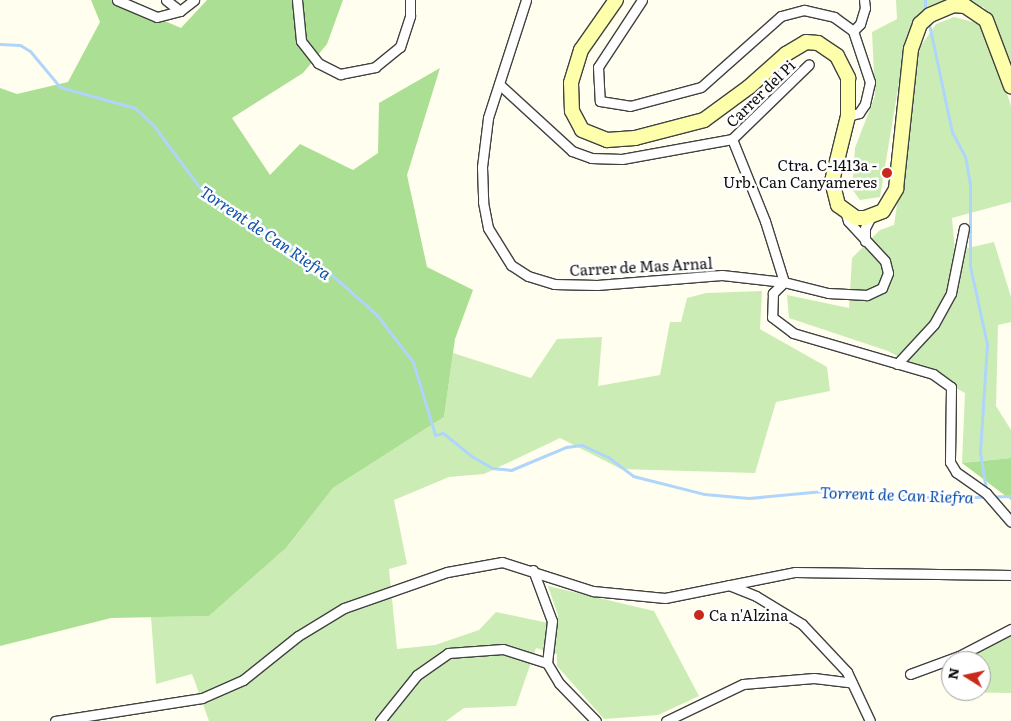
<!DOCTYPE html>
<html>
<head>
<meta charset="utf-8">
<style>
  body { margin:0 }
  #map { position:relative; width:1011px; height:721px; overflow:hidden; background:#fffeef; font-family:Literata,serif }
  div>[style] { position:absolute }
  .green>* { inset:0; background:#cbedb5 }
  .forest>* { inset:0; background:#abdf93 }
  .stream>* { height:3px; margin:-1.5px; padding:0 1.5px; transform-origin:1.5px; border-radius:1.5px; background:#afd5fb }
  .roads { filter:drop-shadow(1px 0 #414141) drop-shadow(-1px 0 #414141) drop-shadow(0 1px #414141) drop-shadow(0 -1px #414141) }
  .minor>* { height:9px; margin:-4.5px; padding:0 4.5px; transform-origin:4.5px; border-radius:4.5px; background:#fff }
  .secondary>* { height:14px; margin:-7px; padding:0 7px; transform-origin:7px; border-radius:7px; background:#fdffaa }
  .dots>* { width:14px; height:14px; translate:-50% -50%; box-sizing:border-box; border:2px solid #fff; border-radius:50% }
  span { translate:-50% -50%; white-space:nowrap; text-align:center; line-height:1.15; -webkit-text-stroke:5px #fff; paint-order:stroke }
  .street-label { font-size:15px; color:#0e0e0e }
  .poi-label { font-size:15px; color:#0e0e0e }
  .right { translate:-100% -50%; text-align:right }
  .left { translate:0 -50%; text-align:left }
  .water-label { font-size:16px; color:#0d51aa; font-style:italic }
  .north { position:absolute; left:941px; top:651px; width:50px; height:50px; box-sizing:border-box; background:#fff; border:1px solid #9f9f9f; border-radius:50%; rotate:280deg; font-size:14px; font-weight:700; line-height:20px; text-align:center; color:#0e0e0e }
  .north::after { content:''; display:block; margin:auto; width:18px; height:22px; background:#c9291b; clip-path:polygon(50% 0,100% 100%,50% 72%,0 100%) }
</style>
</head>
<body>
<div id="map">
  <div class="green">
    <i style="clip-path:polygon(896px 0,1011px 0,1011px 61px,984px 7px,947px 5px,907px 34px,880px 197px,860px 200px,852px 189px,855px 148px,875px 96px,872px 32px,897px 19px)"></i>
    <i style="clip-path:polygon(954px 17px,981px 24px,994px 53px,1011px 106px,1011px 202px,952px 218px,955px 251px,994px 242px,1011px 297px,1011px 322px,998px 325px,996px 406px,1011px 430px,1011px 458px,962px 463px,965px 393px,888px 351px,789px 318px,787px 295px,849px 308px,852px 258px,880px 230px,894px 225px,920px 47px,936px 24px)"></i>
    <i style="clip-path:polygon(762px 291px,760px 329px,827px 367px,830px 391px,776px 402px,755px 473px,621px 469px,560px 438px,484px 474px,449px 477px,394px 500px,407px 564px,389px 569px,397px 649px,435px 645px,479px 630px,496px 612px,558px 625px,558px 615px,548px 586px,654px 611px,699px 696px,658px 715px,604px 719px,557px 666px,557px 654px,536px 648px,516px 706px,464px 708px,446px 721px,209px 721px,192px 674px,156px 684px,151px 617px,209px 616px,286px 548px,333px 488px,444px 417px,453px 353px,531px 378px,557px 339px,602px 337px,598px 386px,660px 375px,670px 322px,681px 322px,687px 298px,706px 293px)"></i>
    <i style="clip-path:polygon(1011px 633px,1011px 693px,949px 692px,947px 672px,951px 670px,951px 691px,981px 691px,981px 661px,966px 661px)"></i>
  </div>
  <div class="forest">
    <i style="clip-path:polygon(91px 0,116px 0,181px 28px,207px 0,343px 0,327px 44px,303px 73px,232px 118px,270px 175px,300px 144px,353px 170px,378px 153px,379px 103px,440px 68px,407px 175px,427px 267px,473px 290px,455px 339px,444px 417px,333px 488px,286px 548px,209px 616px,111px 618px,0 646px,0 88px,17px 94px,68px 82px,100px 22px)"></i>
    <i style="clip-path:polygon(1011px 458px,1011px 500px,962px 463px)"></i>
  </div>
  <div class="stream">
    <i style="left:925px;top:0;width:7px;rotate:90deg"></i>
    <i style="left:929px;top:24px;width:110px;rotate:78deg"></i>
    <i style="left:952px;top:132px;width:27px;rotate:62deg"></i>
    <i style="left:965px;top:156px;width:28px;rotate:80deg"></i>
    <i style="left:970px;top:184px;width:82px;rotate:90deg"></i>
    <i style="left:970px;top:266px;width:80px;rotate:77.7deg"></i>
    <i style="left:987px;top:344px;width:108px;rotate:93.7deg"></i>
    <i style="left:980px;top:452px;width:38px;rotate:81deg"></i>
    <i style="left:0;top:44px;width:20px;rotate:3deg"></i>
    <i style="left:20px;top:45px;width:12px;rotate:31deg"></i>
    <i style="left:30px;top:51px;width:47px;rotate:50.2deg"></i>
    <i style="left:60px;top:87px;width:78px;rotate:15.6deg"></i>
    <i style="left:135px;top:108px;width:26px;rotate:43deg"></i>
    <i style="left:154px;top:126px;width:77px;rotate:53.4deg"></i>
    <i style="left:200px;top:188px;width:76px;rotate:31.6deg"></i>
    <i style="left:265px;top:228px;width:73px;rotate:34.3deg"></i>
    <i style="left:325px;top:269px;width:44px;rotate:41.3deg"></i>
    <i style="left:358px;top:298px;width:25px;rotate:42deg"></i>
    <i style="left:377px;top:315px;width:59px;rotate:52.5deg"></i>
    <i style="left:413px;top:362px;width:76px;rotate:73.2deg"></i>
    <i style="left:435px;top:435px;width:8px;rotate:-14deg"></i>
    <i style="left:443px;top:433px;width:38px;rotate:39deg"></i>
    <i style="left:473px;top:457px;width:22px;rotate:30deg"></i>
    <i style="left:492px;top:468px;width:19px;rotate:6deg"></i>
    <i style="left:511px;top:470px;width:60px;rotate:-22.7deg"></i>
    <i style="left:566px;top:447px;width:16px;rotate:-7deg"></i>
    <i style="left:582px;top:445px;width:29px;rotate:25deg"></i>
    <i style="left:608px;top:457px;width:31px;rotate:37deg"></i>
    <i style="left:633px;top:476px;width:73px;rotate:14.2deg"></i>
    <i style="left:704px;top:494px;width:45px;rotate:5.1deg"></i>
    <i style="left:749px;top:498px;width:85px;rotate:-5.4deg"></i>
    <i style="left:834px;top:490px;width:106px;rotate:4.3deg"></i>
    <i style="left:940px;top:498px;width:71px;rotate:-1.6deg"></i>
  </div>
  <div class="roads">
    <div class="minor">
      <i style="left:117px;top:0;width:43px;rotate:23deg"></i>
      <i style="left:157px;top:17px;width:24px;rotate:-15deg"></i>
      <i style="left:166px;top:0;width:18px;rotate:38deg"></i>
      <i style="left:180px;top:11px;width:18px;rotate:-38deg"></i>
      <i style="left:297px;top:0;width:41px;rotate:84.4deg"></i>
      <i style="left:301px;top:41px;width:28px;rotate:52deg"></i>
      <i style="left:318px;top:63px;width:25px;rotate:27deg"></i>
      <i style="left:340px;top:74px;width:36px;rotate:-11deg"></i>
      <i style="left:375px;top:67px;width:32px;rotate:-39deg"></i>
      <i style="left:400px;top:47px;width:33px;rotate:-72deg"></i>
      <i style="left:410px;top:16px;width:16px;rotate:-90deg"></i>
      <i style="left:526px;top:0;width:124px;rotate:107.9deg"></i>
      <i style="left:488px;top:118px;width:49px;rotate:97deg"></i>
      <i style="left:482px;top:167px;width:35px;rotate:88deg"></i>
      <i style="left:483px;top:202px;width:26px;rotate:79deg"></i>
      <i style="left:488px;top:228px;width:44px;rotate:58.1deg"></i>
      <i style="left:511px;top:265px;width:20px;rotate:33deg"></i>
      <i style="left:528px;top:276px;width:27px;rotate:17deg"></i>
      <i style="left:554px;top:284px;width:43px;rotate:1.3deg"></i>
      <i style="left:597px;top:285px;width:125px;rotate:-4.6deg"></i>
      <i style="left:722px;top:275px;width:62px;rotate:6.4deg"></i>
      <i style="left:784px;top:282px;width:64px;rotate:-107.3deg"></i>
      <i style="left:765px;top:221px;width:88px;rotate:-111.9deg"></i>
      <i style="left:732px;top:139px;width:107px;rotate:-44.2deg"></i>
      <i style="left:642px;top:0;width:80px;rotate:123.3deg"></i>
      <i style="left:598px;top:67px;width:34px;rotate:87deg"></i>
      <i style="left:600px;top:101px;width:30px;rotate:9deg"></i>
      <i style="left:630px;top:106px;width:73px;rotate:-15deg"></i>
      <i style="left:701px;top:87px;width:107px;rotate:-41.6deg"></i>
      <i style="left:781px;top:16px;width:24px;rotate:-15deg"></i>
      <i style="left:804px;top:10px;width:31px;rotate:13deg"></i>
      <i style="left:834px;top:17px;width:24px;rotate:36deg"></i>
      <i style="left:853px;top:31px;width:54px;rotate:71.6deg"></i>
      <i style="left:870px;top:82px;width:23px;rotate:103deg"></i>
      <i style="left:865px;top:104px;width:11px;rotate:124deg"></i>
      <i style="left:859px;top:113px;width:11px;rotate:165deg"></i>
      <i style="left:853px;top:31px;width:10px;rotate:-45deg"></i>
      <i style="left:860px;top:24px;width:17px;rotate:-73deg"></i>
      <i style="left:865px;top:8px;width:8px;rotate:-97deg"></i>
      <i style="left:499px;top:84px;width:99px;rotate:42.5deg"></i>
      <i style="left:572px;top:151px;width:20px;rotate:20deg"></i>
      <i style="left:591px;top:158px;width:31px;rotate:2deg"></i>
      <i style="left:622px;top:159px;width:112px;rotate:-10.3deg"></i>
      <i style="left:846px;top:214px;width:7px;rotate:74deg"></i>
      <i style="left:848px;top:221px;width:54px;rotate:47.2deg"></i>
      <i style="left:885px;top:261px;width:12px;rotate:76deg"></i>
      <i style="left:888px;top:273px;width:16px;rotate:112deg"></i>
      <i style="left:882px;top:288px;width:17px;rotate:155deg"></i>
      <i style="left:867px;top:295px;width:39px;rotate:-177deg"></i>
      <i style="left:828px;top:293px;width:45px;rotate:-166deg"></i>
      <i style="left:784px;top:282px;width:16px;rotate:135deg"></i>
      <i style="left:773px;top:293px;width:24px;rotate:92deg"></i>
      <i style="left:772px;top:317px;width:26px;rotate:37deg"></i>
      <i style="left:793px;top:333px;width:146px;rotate:16.3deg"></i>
      <i style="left:933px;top:374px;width:22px;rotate:36deg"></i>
      <i style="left:951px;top:387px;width:75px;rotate:90.8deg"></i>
      <i style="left:950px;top:462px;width:12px;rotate:59deg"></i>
      <i style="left:956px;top:472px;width:37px;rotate:35deg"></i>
      <i style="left:986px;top:493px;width:38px;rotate:49deg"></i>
      <i style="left:865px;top:241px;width:13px;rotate:-90deg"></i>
      <i style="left:865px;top:228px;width:13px;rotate:-63deg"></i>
      <i style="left:897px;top:364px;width:54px;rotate:-47.2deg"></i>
      <i style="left:934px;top:324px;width:35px;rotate:-61deg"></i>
      <i style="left:951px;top:293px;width:66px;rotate:-78.7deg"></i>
      <i style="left:533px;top:570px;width:54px;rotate:69.6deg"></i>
      <i style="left:552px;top:621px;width:42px;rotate:96.8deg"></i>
      <i style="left:547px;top:663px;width:23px;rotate:59deg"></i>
      <i style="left:559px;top:683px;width:53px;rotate:45.8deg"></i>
      <i style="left:729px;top:585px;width:29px;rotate:22deg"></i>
      <i style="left:756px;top:596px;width:54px;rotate:31.3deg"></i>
      <i style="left:802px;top:624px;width:66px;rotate:46.8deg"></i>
      <i style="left:847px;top:672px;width:54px;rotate:64.9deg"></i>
      <i style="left:910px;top:674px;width:52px;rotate:-20.2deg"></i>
      <i style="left:959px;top:656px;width:59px;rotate:-27.4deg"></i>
      <i style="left:55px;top:721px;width:149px;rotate:-8.9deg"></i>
      <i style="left:202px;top:698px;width:45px;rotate:-23.7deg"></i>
      <i style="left:243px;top:680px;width:70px;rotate:-38.7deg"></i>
      <i style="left:298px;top:636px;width:54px;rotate:-31.3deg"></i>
      <i style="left:344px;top:608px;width:109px;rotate:-19.3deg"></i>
      <i style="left:447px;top:572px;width:56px;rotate:-10.3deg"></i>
      <i style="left:502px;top:562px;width:96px;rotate:17.7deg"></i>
      <i style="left:593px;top:591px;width:72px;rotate:5.6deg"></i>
      <i style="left:665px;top:598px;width:133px;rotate:-11.3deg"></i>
      <i style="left:795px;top:572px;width:216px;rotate:0.8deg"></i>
      <i style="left:380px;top:721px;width:59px;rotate:-51.2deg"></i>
      <i style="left:417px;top:675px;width:38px;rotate:-35deg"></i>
      <i style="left:448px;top:653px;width:55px;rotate:-4.2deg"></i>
      <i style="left:503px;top:649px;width:46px;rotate:17.7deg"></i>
      <i style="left:666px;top:721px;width:85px;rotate:-25.7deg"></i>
      <i style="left:743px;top:684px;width:71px;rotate:-4.8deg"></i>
      <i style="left:814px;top:678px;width:38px;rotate:7deg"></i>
    </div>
    <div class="secondary">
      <i style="left:616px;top:0;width:61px;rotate:125deg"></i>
      <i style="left:581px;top:50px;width:34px;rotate:107deg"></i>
      <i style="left:571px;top:83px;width:28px;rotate:88deg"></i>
      <i style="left:572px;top:111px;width:21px;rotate:62deg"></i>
      <i style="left:582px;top:130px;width:27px;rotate:22deg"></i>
      <i style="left:607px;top:140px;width:28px;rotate:-4deg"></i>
      <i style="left:635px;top:138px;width:71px;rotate:-14.6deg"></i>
      <i style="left:704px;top:120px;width:56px;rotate:-36.3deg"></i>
      <i style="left:749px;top:87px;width:50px;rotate:-41.7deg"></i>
      <i style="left:786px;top:54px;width:23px;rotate:-31deg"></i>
      <i style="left:806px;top:42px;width:12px;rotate:5deg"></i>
      <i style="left:818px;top:43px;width:23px;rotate:34deg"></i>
      <i style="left:837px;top:56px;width:25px;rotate:63deg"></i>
      <i style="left:848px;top:78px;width:38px;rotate:90deg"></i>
      <i style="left:848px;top:116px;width:67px;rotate:103.8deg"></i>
      <i style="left:832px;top:181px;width:25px;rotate:76deg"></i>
      <i style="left:838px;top:205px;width:22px;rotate:36deg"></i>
      <i style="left:856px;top:218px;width:9px"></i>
      <i style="left:865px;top:218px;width:19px;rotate:-21deg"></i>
      <i style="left:883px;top:211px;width:26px;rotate:-59deg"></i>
      <i style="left:896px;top:189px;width:141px;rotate:-83.9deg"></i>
      <i style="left:911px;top:49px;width:27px;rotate:-70deg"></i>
      <i style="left:920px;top:24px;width:13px;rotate:-42deg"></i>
      <i style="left:930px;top:15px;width:25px;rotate:-23deg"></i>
      <i style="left:953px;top:5px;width:12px;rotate:5deg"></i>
      <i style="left:965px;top:6px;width:25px;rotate:34deg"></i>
      <i style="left:986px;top:20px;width:71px;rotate:69.3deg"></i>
    </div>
  </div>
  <div class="dots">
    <i style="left:887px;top:173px;background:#c9291b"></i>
    <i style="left:699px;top:615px;background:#c9291b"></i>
  </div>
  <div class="street-label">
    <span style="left:760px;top:93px;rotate:-44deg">Carrer del Pi</span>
    <span style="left:641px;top:266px;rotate:-3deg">Carrer de Mas Arnal</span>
  </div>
  <div class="poi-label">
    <span class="right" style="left:877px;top:173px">Ctra. C-1413a -<br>Urb. Can Canyameres</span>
    <span class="left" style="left:709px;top:615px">Ca n'Alzina</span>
  </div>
  <div class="water-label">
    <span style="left:266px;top:232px;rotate:34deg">Torrent de Can Riefra</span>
    <span style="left:897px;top:494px;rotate:2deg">Torrent de Can Riefra</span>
  </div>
  <div class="north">N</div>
</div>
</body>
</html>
